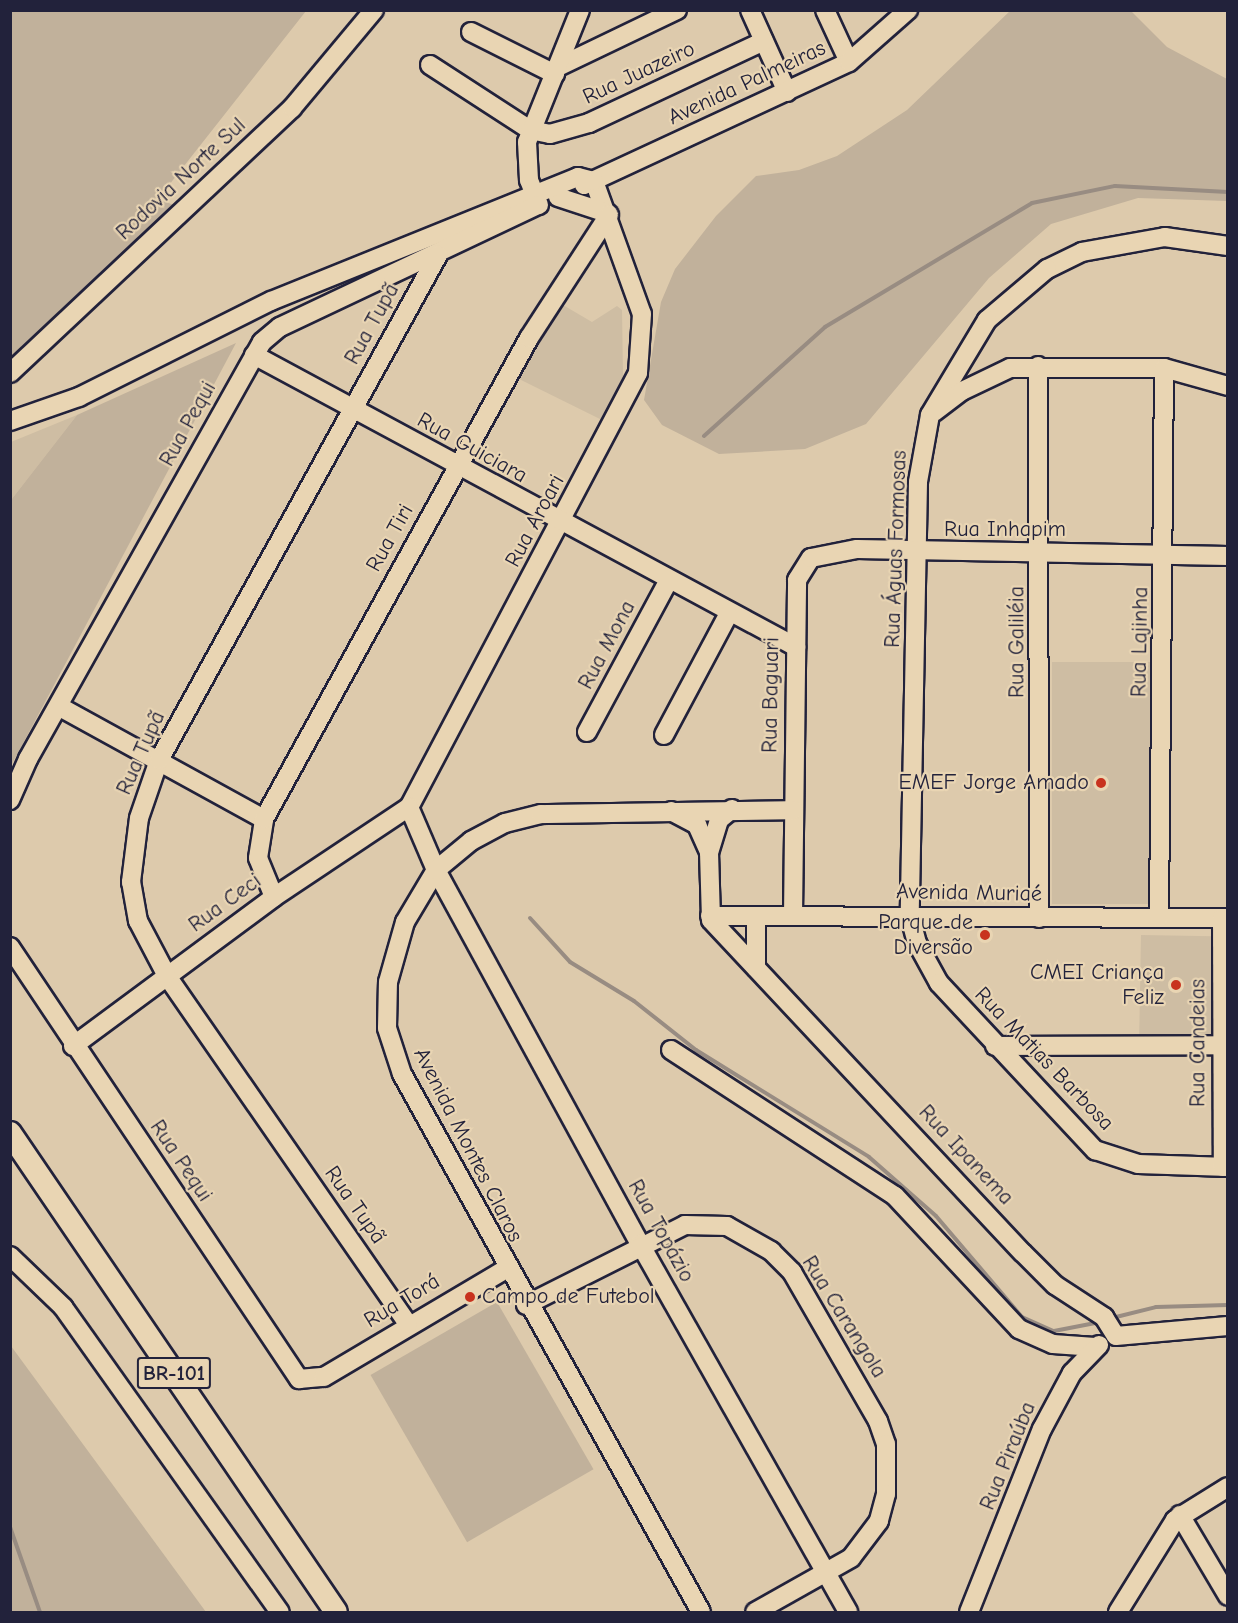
<!DOCTYPE html>
<html>
<head>
<meta charset="utf-8">
<style>
  body { margin:0 }
  #map { position:relative; width:1238px; height:1623px; overflow:hidden; background:#ddcaac; font-family:"Comic Neue",sans-serif }
  div>[style] { position:absolute }
  .built>* { inset:0; background:#cebda3; transform-origin:0 0 }
  .green>* { inset:0; background:#c1b19b; transform-origin:0 0 }
  .stream>* { height:4px; margin:-2px; padding:0 2px; transform-origin:2px; border-radius:2px; background:#988c82 }
  .roads { filter:drop-shadow(2px 0 #22223b) drop-shadow(-2px 0 #22223b) drop-shadow(0 2px #22223b) drop-shadow(0 -2px #22223b) }
  .minor>* { height:18px; margin:-9px; padding:0 9px; transform-origin:9px; border-radius:9px; background:#e9d5b3 }
  .major>* { height:22px; margin:-11px; padding:0 11px; transform-origin:11px; border-radius:11px; background:#e9d5b3 }
  .dots>* { width:16px; height:16px; translate:-50% -50%; box-sizing:border-box; border:3px solid #e9d5b3; border-radius:50% }
  span { translate:-50% -50%; white-space:nowrap; text-align:center; line-height:1.15; -webkit-text-stroke:4.5px #e9d5b3; paint-order:stroke }
  .shield-label span { padding:2px 4px; background:#e9d5b3; border:2px solid; border-radius:4px; -webkit-text-stroke-width:0 }
  .shield-label { font-size:21px; color:#22223b; font-weight:700 }
  .street-label { font-size:22px; color:#22223b }
  .poi-label { font-size:22px; color:#22223b }
  .right { translate:-100% -50%; text-align:right }
  .left { translate:0 -50%; text-align:left }
  .frame { position:absolute; inset:0; border:12px solid #22223b; pointer-events:none }
</style>
</head>
<body>
<div id="map">
  <div class="built">
    <i style="clip-path:polygon(563px 305px,592px 322px,617px 306px,622px 310px,623px 376px,602px 420px,517px 378px)"></i>
    <i style="clip-path:polygon(77px 415px,11px 500px,11px 442px)"></i>
    <i style="left:1052px;top:662px;width:100px;height:242px"></i>
    <i style="left:1141px;top:935px;width:72px;height:100px;rotate:1deg"></i>
  </div>
  <div class="green">
    <i style="clip-path:polygon(1011px 10px,1131px 11px,1167px 47px,1227px 79px,1227px 201px,1138px 198px,1051px 224px,989px 278px,866px 424px,805px 449px,719px 454px,662px 425px,644px 400px,661px 302px,675px 269px,716px 216px,756px 176px,799px 170px,837px 156px,907px 110px)"></i>
    <i style="clip-path:polygon(10px 11px,306px 11px,158px 199px,179px 207px,10px 369px)"></i>
    <i style="clip-path:polygon(236px 343px,11px 766px,11px 500px,77px 415px)"></i>
    <i style="left:497px;top:1302px;width:193px;height:146px;rotate:60deg"></i>
    <i style="clip-path:polygon(11px 1346px,206px 1612px,11px 1612px)"></i>
  </div>
  <div class="stream">
    <i style="left:704px;top:436px;width:163px;rotate:-42deg"></i>
    <i style="left:825px;top:327px;width:241px;rotate:-30.9deg"></i>
    <i style="left:1032px;top:203px;width:85px;rotate:-11.6deg"></i>
    <i style="left:1115px;top:186px;width:113px;rotate:3deg"></i>
    <i style="left:530px;top:918px;width:59px;rotate:47.7deg"></i>
    <i style="left:570px;top:962px;width:75px;rotate:31.4deg"></i>
    <i style="left:634px;top:1001px;width:79px;rotate:38.3deg"></i>
    <i style="left:696px;top:1050px;width:203px;rotate:31.7deg"></i>
    <i style="left:869px;top:1157px;width:89px;rotate:41.4deg"></i>
    <i style="left:936px;top:1216px;width:133px;rotate:49.6deg"></i>
    <i style="left:1022px;top:1317px;width:35px;rotate:24deg"></i>
    <i style="left:1054px;top:1331px;width:42px;rotate:-11deg"></i>
    <i style="left:1116px;top:1317px;width:41px;rotate:-14deg"></i>
    <i style="left:1156px;top:1307px;width:72px;rotate:-1.6deg"></i>
    <i style="left:10px;top:1527px;width:90px;rotate:70.6deg"></i>
  </div>
  <div class="roads">
    <div class="minor">
      <i style="left:750px;top:10px;width:90px;rotate:65.7deg"></i>
      <i style="left:825px;top:10px;width:57px;rotate:65.2deg"></i>
      <i style="left:471px;top:32px;width:94px;rotate:26.6deg"></i>
      <i style="left:430px;top:65px;width:119px;rotate:33deg"></i>
      <i style="left:530px;top:130px;width:20px;rotate:11deg"></i>
      <i style="left:550px;top:134px;width:41px;rotate:-15.8deg"></i>
      <i style="left:589px;top:123px;width:193px;rotate:-25.1deg"></i>
      <i style="left:558px;top:67px;width:132px;rotate:-25.6deg"></i>
      <i style="left:594px;top:181px;width:141px;rotate:70.2deg"></i>
      <i style="left:642px;top:314px;width:59px;rotate:93.9deg"></i>
      <i style="left:638px;top:373px;width:491px;rotate:117.8deg"></i>
      <i style="left:409px;top:807px;width:69px;rotate:66.8deg"></i>
      <i style="left:436px;top:870px;width:426px;rotate:61.4deg"></i>
      <i style="left:640px;top:1244px;width:423px;rotate:60.5deg"></i>
      <i style="left:584px;top:185px;width:292px;rotate:-24.9deg"></i>
      <i style="left:849px;top:62px;width:79px;rotate:-41.4deg"></i>
      <i style="left:558px;top:197px;width:52px;rotate:18.1deg"></i>
      <i style="left:539px;top:205px;width:27px;rotate:-112deg"></i>
      <i style="left:529px;top:180px;width:38px;rotate:-93deg"></i>
      <i style="left:527px;top:142px;width:142px;rotate:-68.1deg"></i>
      <i style="left:1228px;top:246px;width:64px;rotate:-171.9deg"></i>
      <i style="left:1165px;top:237px;width:84px;rotate:169.8deg"></i>
      <i style="left:1082px;top:252px;width:39px;rotate:154deg"></i>
      <i style="left:1047px;top:269px;width:79px;rotate:139.6deg"></i>
      <i style="left:987px;top:320px;width:111px;rotate:121deg"></i>
      <i style="left:930px;top:415px;width:68px;rotate:100.2deg"></i>
      <i style="left:918px;top:482px;width:435px;rotate:91.1deg"></i>
      <i style="left:910px;top:917px;width:27px;rotate:75deg"></i>
      <i style="left:917px;top:943px;width:46px;rotate:61.2deg"></i>
      <i style="left:939px;top:983px;width:229px;rotate:47deg"></i>
      <i style="left:1095px;top:1150px;width:45px;rotate:18deg"></i>
      <i style="left:1138px;top:1164px;width:90px;rotate:1.9deg"></i>
      <i style="left:254px;top:355px;width:616px;rotate:28.31deg"></i>
      <i style="left:1038px;top:366px;width:552px;rotate:89.9deg"></i>
      <i style="left:10px;top:373px;width:387px;rotate:-43.2deg"></i>
      <i style="left:292px;top:108px;width:128px;rotate:-50.1deg"></i>
      <i style="left:934px;top:412px;width:35px;rotate:-37deg"></i>
      <i style="left:962px;top:391px;width:53px;rotate:-25.6deg"></i>
      <i style="left:1010px;top:368px;width:154px"></i>
      <i style="left:1164px;top:368px;width:66px;rotate:15.7deg"></i>
      <i style="left:10px;top:421px;width:73px;rotate:-19.2deg"></i>
      <i style="left:79px;top:397px;width:215px;rotate:-26.6deg"></i>
      <i style="left:271px;top:301px;width:331px;rotate:-22deg"></i>
      <i style="left:578px;top:177px;width:16px;rotate:14deg"></i>
      <i style="left:60px;top:707px;width:233px;rotate:28.8deg"></i>
      <i style="left:587px;top:732px;width:173px;rotate:-61.7deg"></i>
      <i style="left:664px;top:735px;width:136px;rotate:-61.9deg"></i>
      <i style="left:10px;top:800px;width:45px;rotate:-66.3deg"></i>
      <i style="left:28px;top:759px;width:478px;rotate:-60.7deg"></i>
      <i style="left:262px;top:342px;width:23px;rotate:-40deg"></i>
      <i style="left:280px;top:327px;width:285px;rotate:-25.3deg"></i>
      <i style="left:732px;top:809px;width:17px;rotate:140deg"></i>
      <i style="left:719px;top:820px;width:34px;rotate:107deg"></i>
      <i style="left:709px;top:852px;width:68px;rotate:88.3deg"></i>
      <i style="left:711px;top:920px;width:456px;rotate:46.9deg"></i>
      <i style="left:1023px;top:1253px;width:45px;rotate:45deg"></i>
      <i style="left:1055px;top:1285px;width:59px;rotate:33.1deg"></i>
      <i style="left:1104px;top:1317px;width:22px;rotate:58deg"></i>
      <i style="left:1116px;top:1336px;width:112px;rotate:-5.1deg"></i>
      <i style="left:671px;top:811px;width:30px;rotate:28deg"></i>
      <i style="left:697px;top:825px;width:30px;rotate:66deg"></i>
      <i style="left:274px;top:897px;width:42px;rotate:-112.3deg"></i>
      <i style="left:258px;top:858px;width:39px;rotate:-81deg"></i>
      <i style="left:264px;top:819px;width:549px;rotate:-61.15deg"></i>
      <i style="left:529px;top:338px;width:147px;rotate:-57deg"></i>
      <i style="left:793px;top:915px;width:335px;rotate:-89.3deg"></i>
      <i style="left:797px;top:580px;width:26px;rotate:-58deg"></i>
      <i style="left:811px;top:558px;width:47px;rotate:-11.1deg"></i>
      <i style="left:857px;top:549px;width:371px;rotate:1.1deg"></i>
      <i style="left:710px;top:916px;width:518px;rotate:0.22deg"></i>
      <i style="left:1159px;top:917px;width:549px;rotate:-89.48deg"></i>
      <i style="left:1222px;top:918px;width:249px;rotate:89.8deg"></i>
      <i style="left:10px;top:947px;width:520px;rotate:56.22deg"></i>
      <i style="left:299px;top:1379px;width:25px;rotate:-5deg"></i>
      <i style="left:324px;top:1377px;width:212px;rotate:-30.7deg"></i>
      <i style="left:756px;top:968px;width:52px;rotate:-90deg"></i>
      <i style="left:73px;top:1046px;width:250px;rotate:-36.5deg"></i>
      <i style="left:274px;top:897px;width:162px;rotate:-33.7deg"></i>
      <i style="left:995px;top:1046px;width:233px;rotate:-0.2deg"></i>
      <i style="left:671px;top:1050px;width:267px;rotate:33.1deg"></i>
      <i style="left:895px;top:1196px;width:182px;rotate:47deg"></i>
      <i style="left:1019px;top:1329px;width:37px;rotate:24deg"></i>
      <i style="left:1053px;top:1344px;width:42px;rotate:4.1deg"></i>
      <i style="left:10px;top:1256px;width:74px;rotate:43.9deg"></i>
      <i style="left:63px;top:1307px;width:374px;rotate:54.6deg"></i>
      <i style="left:526px;top:1305px;width:178px;rotate:-26.7deg"></i>
      <i style="left:685px;top:1225px;width:42px;rotate:1.4deg"></i>
      <i style="left:727px;top:1226px;width:51px;rotate:29.6deg"></i>
      <i style="left:771px;top:1251px;width:30px;rotate:45deg"></i>
      <i style="left:792px;top:1272px;width:172px;rotate:60deg"></i>
      <i style="left:878px;top:1421px;width:24px;rotate:71deg"></i>
      <i style="left:886px;top:1444px;width:50px;rotate:90deg"></i>
      <i style="left:886px;top:1494px;width:28px;rotate:105deg"></i>
      <i style="left:879px;top:1521px;width:46px;rotate:127.1deg"></i>
      <i style="left:851px;top:1558px;width:110px;rotate:150.6deg"></i>
      <i style="left:408px;top:1324px;width:426px;rotate:-124.7deg"></i>
      <i style="left:166px;top:974px;width:60px;rotate:-117.8deg"></i>
      <i style="left:138px;top:921px;width:40px;rotate:-100deg"></i>
      <i style="left:131px;top:882px;width:64px;rotate:-82.9deg"></i>
      <i style="left:139px;top:818px;width:61px;rotate:-71deg"></i>
      <i style="left:159px;top:760px;width:577px;rotate:-61.08deg"></i>
      <i style="left:1180px;top:1515px;width:94px;rotate:59.3deg"></i>
      <i style="left:701px;top:1612px;width:616px;rotate:-119.06deg"></i>
      <i style="left:402px;top:1074px;width:48px;rotate:-108.1deg"></i>
      <i style="left:387px;top:1028px;width:46px;rotate:-88.8deg"></i>
      <i style="left:388px;top:982px;width:62px;rotate:-74.2deg"></i>
      <i style="left:405px;top:922px;width:61px;rotate:-59.2deg"></i>
      <i style="left:436px;top:870px;width:45px;rotate:-39.6deg"></i>
      <i style="left:471px;top:841px;width:38px;rotate:-28deg"></i>
      <i style="left:505px;top:823px;width:37px;rotate:-14deg"></i>
      <i style="left:541px;top:814px;width:253px;rotate:-0.9deg"></i>
      <i style="left:969px;top:1612px;width:197px;rotate:-68.3deg"></i>
      <i style="left:1042px;top:1429px;width:64px;rotate:-61.8deg"></i>
      <i style="left:1072px;top:1373px;width:39px;rotate:-46deg"></i>
      <i style="left:1118px;top:1612px;width:108px;rotate:-58.2deg"></i>
      <i style="left:1175px;top:1520px;width:62px;rotate:-31.9deg"></i>
    </div>
    <div class="major">
      <i style="left:10px;top:1133px;width:579px;rotate:55.76deg"></i>
    </div>
  </div>
  <div class="dots">
    <i style="left:1101px;top:783px;background:#c8321e"></i>
    <i style="left:985px;top:935px;background:#c8321e"></i>
    <i style="left:1176px;top:985px;background:#c8321e"></i>
    <i style="left:470px;top:1297px;background:#c8321e"></i>
  </div>
  <div class="shield-label">
    <span style="left:174px;top:1373px">BR-101</span>
  </div>
  <div class="street-label">
    <span style="left:639px;top:73px;rotate:-25deg">Rua Juazeiro</span>
    <span style="left:747px;top:83px;rotate:-25deg">Avenida Palmeiras</span>
    <span style="left:181px;top:179px;rotate:-43deg">Rodovia Norte Sul</span>
    <span style="left:372px;top:324px;rotate:-61deg">Rua Tupã</span>
    <span style="left:188px;top:424px;rotate:-61deg">Rua Pequi</span>
    <span style="left:472px;top:448px;rotate:29deg">Rua Guiciara</span>
    <span style="left:535px;top:521px;rotate:-62deg">Rua Aroari</span>
    <span style="left:1005px;top:530px">Rua Inhapim</span>
    <span style="left:390px;top:538px;rotate:-61deg">Rua Tiri</span>
    <span style="left:896px;top:549px;rotate:-88deg">Rua Águas Formosas</span>
    <span style="left:1017px;top:642px;rotate:-90deg">Rua Galiléia</span>
    <span style="left:1140px;top:642px;rotate:-89deg">Rua Lajinha</span>
    <span style="left:607px;top:645px;rotate:-62deg">Rua Mona</span>
    <span style="left:771px;top:695px;rotate:-89deg">Rua Baguari</span>
    <span style="left:141px;top:753px;rotate:-66deg">Rua Tupã</span>
    <span style="left:969px;top:893px;rotate:1deg">Avenida Muriaé</span>
    <span style="left:225px;top:903px;rotate:-36deg">Rua Ceci</span>
    <span style="left:1198px;top:1043px;rotate:-90deg">Rua Candeias</span>
    <span style="left:1044px;top:1059px;rotate:46deg">Rua Matias Barbosa</span>
    <span style="left:468px;top:1145px;rotate:63deg">Avenida Montes Claros</span>
    <span style="left:966px;top:1155px;rotate:47deg">Rua Ipanema</span>
    <span style="left:181px;top:1161px;rotate:56deg">Rua Pequi</span>
    <span style="left:355px;top:1205px;rotate:55deg">Rua Tupã</span>
    <span style="left:661px;top:1231px;rotate:61deg">Rua Topázio</span>
    <span style="left:402px;top:1301px;rotate:-31deg">Rua Torá</span>
    <span style="left:844px;top:1317px;rotate:58deg">Rua Carangola</span>
    <span style="left:1008px;top:1456px;rotate:-68deg">Rua Piraúba</span>
  </div>
  <div class="poi-label">
    <span class="right" style="left:1089px;top:783px">EMEF Jorge Amado</span>
    <span class="right" style="left:973px;top:935px">Parque de<br>Diversão</span>
    <span class="right" style="left:1164px;top:985px">CMEI Criança<br>Feliz</span>
    <span class="left" style="left:482px;top:1297px">Campo de Futebol</span>
  </div>
  <div class="frame"></div>
</div>
</body>
</html>
